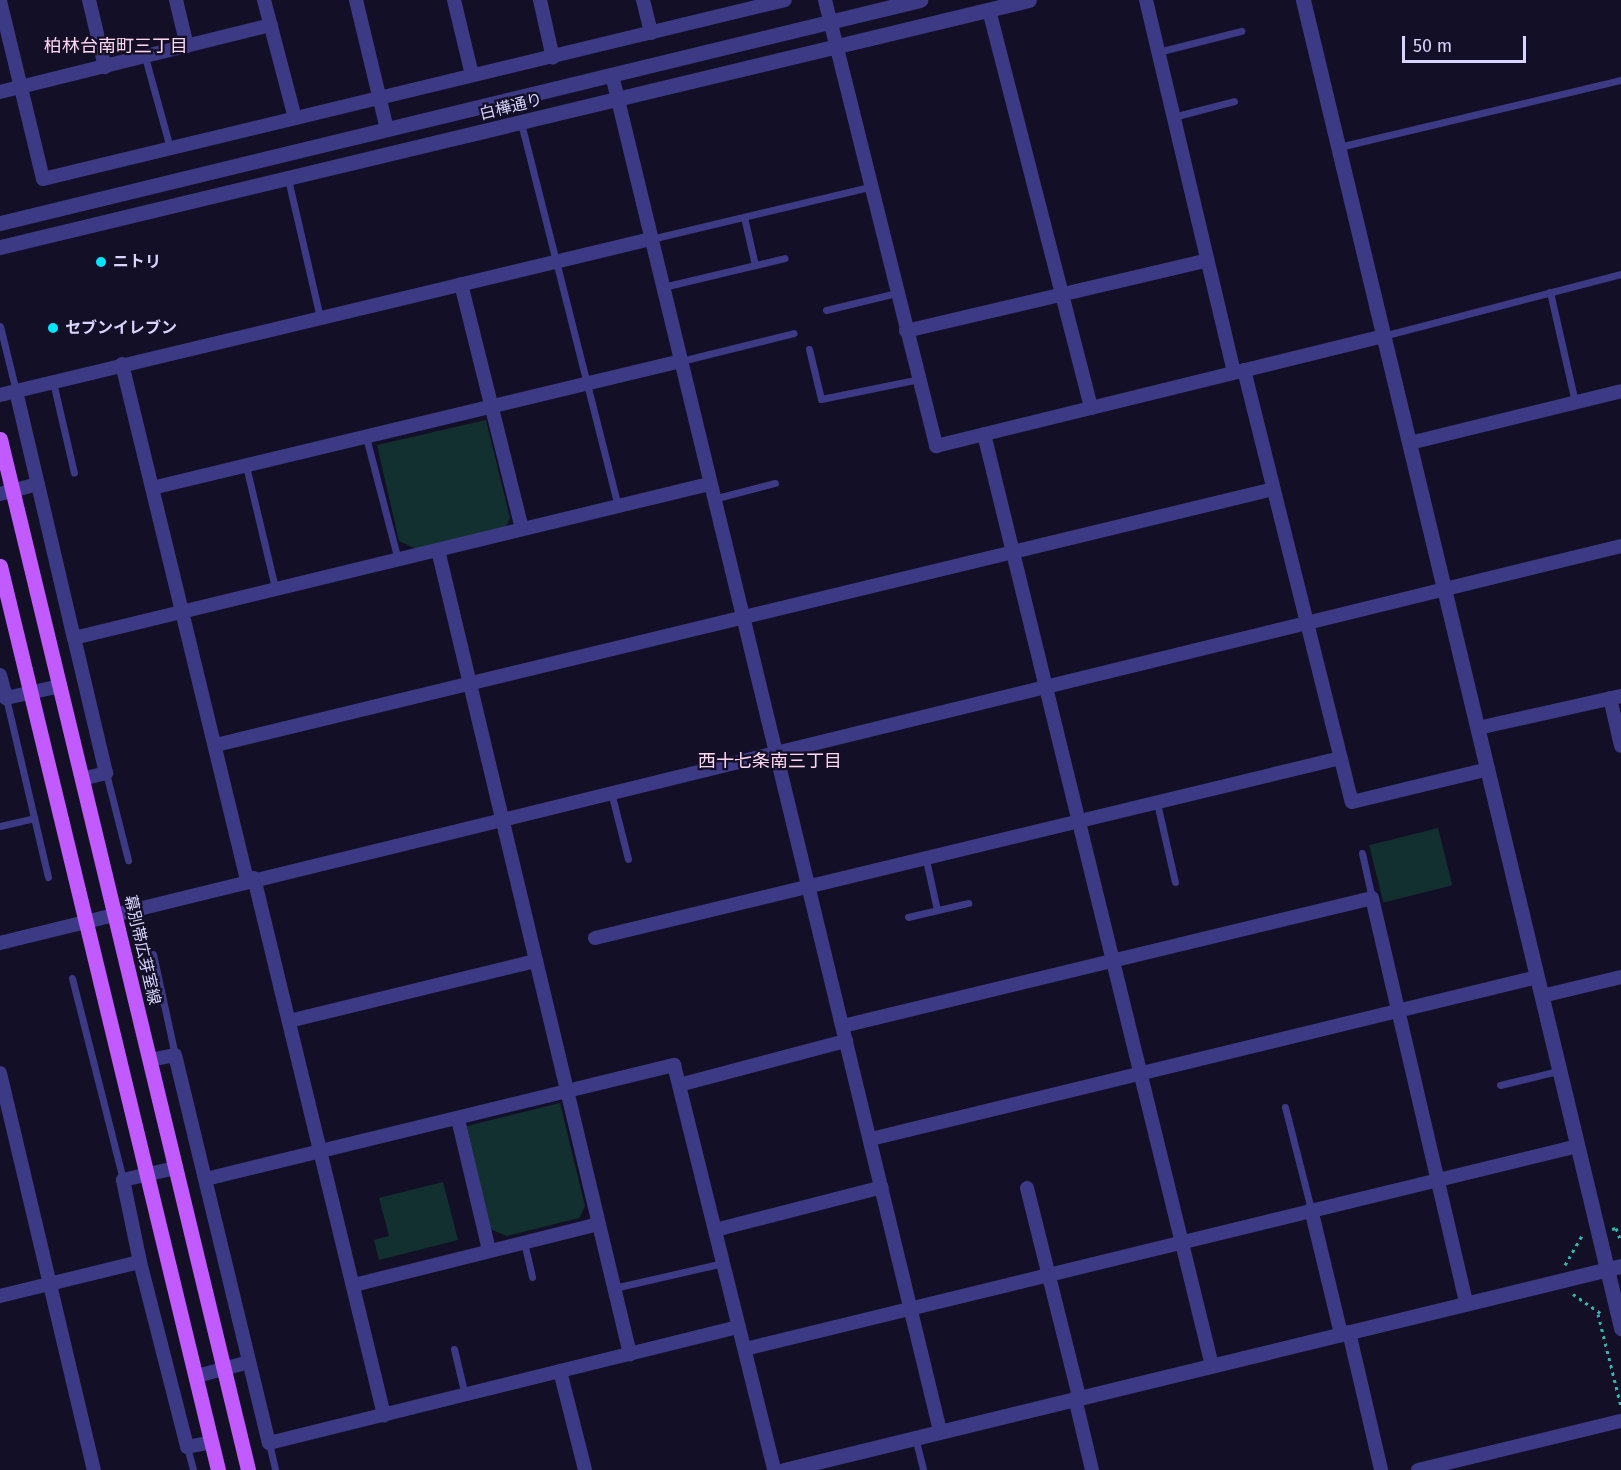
<!DOCTYPE html>
<html>
<head>
<meta charset="utf-8">
<style>
  body { margin:0 }
  #map { position:relative; width:1621px; height:1470px; overflow:hidden; background:#130f26; font-family:"Fira Sans","Noto Sans JP",sans-serif }
  div>[style] { position:absolute }
  .green>* { inset:0; background:#12302f; transform-origin:0 0 }
  .path>* { height:3px; margin-top:-1.5px; transform-origin:0; background:repeating-linear-gradient(90deg,#2fb8b0 0 3px,transparent 0 7.5px) }
  .service>* { height:7px; margin:-3.5px; padding:0 3.5px; transform-origin:3.5px; border-radius:3.5px; background:#3d3a85 }
  .minor>* { height:14px; margin:-7px; padding:0 7px; transform-origin:7px; border-radius:7px; background:#3d3a85 }
  .tertiary>* { height:15px; margin:-7.5px; padding:0 7.5px; transform-origin:7.5px; border-radius:7.5px; background:#3d3a85 }
  .primary>* { height:15px; margin:-7.5px; padding:0 7.5px; transform-origin:7.5px; border-radius:7.5px; background:#c25bff }
  .dots>* { width:16px; height:16px; translate:-50% -50%; box-sizing:border-box; border:3px solid #130f26; border-radius:50% }
  span { translate:-50% -50%; white-space:nowrap; text-align:center; line-height:1.15; -webkit-text-stroke:4.5px #130f26; paint-order:stroke }
  .street-label { font-size:16px; color:#d9d4ff }
  .poi-label { font-size:16px; color:#d9d4ff; font-weight:700 }
  .left { translate:0 -50%; text-align:left }
  .neighbourhood-label { font-size:18px; color:#ffd6f0 }
  .scale { position:absolute; left:1402px; top:36px; width:124px; height:27px; box-sizing:border-box; border:3px solid #d9d4ff; border-top:0; padding-left:8px; font-size:18px; line-height:21px; white-space:nowrap; color:#d9d4ff; -webkit-text-stroke:4px #130f26; paint-order:stroke }
</style>
</head>
<body>
<div id="map">
  <div class="green">
    <i style="clip-path:polygon(486px 420px,510px 518px,505px 528px,418px 550px,399px 541px,377px 445px)"></i>
    <i style="left:1438px;top:828px;width:59px;height:71px;rotate:76deg"></i>
    <i style="clip-path:polygon(560px 1103px,585px 1206px,579px 1218px,507px 1236px,490px 1229px,467px 1126px)"></i>
    <i style="clip-path:polygon(443px 1182px,458px 1240px,379px 1260px,374px 1240px,389px 1236px,379px 1198px)"></i>
  </div>
  <div class="path">
    <i style="left:1612px;top:1229px;width:4px;rotate:-14deg"></i>
    <i style="left:1616px;top:1228px;width:14px;rotate:69deg"></i>
    <i style="left:1565px;top:1265px;width:34px;rotate:-60deg"></i>
    <i style="left:1573px;top:1294px;width:35px;rotate:35deg"></i>
    <i style="left:1598px;top:1314px;width:95px;rotate:76deg"></i>
  </div>
  <div class="service">
    <i style="left:1158px;top:52px;width:86px;rotate:-14.2deg"></i>
    <i style="left:145px;top:57px;width:94px;rotate:74.6deg"></i>
    <i style="left:1173px;top:117px;width:63px;rotate:-14.7deg"></i>
    <i style="left:521px;top:123px;width:395px;rotate:75.8deg"></i>
    <i style="left:1339px;top:147px;width:290px;rotate:-13.4deg"></i>
    <i style="left:288px;top:179px;width:143px;rotate:77deg"></i>
    <i style="left:744px;top:217px;width:49px;rotate:77.1deg"></i>
    <i style="left:651px;top:239px;width:228px;rotate:-13.4deg"></i>
    <i style="left:663px;top:287px;width:125px;rotate:-13.4deg"></i>
    <i style="left:1550px;top:292px;width:113px;rotate:77.2deg"></i>
    <i style="left:826px;top:310px;width:73px;rotate:-13.5deg"></i>
    <i style="left:0;top:326px;width:67px;rotate:76.2deg"></i>
    <i style="left:1383px;top:336px;width:246px;rotate:-14.6deg"></i>
    <i style="left:809px;top:349px;width:51px;rotate:76.5deg"></i>
    <i style="left:821px;top:399px;width:100px;rotate:-11.5deg"></i>
    <i style="left:681px;top:361px;width:116px;rotate:-13.9deg"></i>
    <i style="left:53px;top:382px;width:93px;rotate:77deg"></i>
    <i style="left:366px;top:437px;width:127px;rotate:75.4deg"></i>
    <i style="left:246px;top:466px;width:125px;rotate:76.6deg"></i>
    <i style="left:713px;top:499px;width:64px;rotate:-14.5deg"></i>
    <i style="left:6px;top:698px;width:184px;rotate:76.8deg"></i>
    <i style="left:106px;top:773px;width:90px;rotate:75.8deg"></i>
    <i style="left:611px;top:792px;width:69px;rotate:75.8deg"></i>
    <i style="left:1157px;top:803px;width:81px;rotate:77.2deg"></i>
    <i style="left:0;top:826px;width:35px;rotate:-13deg"></i>
    <i style="left:1362px;top:853px;width:46px;rotate:77.5deg"></i>
    <i style="left:926px;top:860px;width:51px;rotate:77.6deg"></i>
    <i style="left:908px;top:917px;width:62px;rotate:-13.1deg"></i>
    <i style="left:153px;top:954px;width:103px;rotate:77.7deg"></i>
    <i style="left:72px;top:978px;width:208px;rotate:75.8deg"></i>
    <i style="left:1500px;top:1085px;width:60px;rotate:-13.6deg"></i>
    <i style="left:1285px;top:1107px;width:105px;rotate:75.7deg"></i>
    <i style="left:524px;top:1242px;width:36px;rotate:77deg"></i>
    <i style="left:614px;top:1288px;width:112px;rotate:-12.9deg"></i>
    <i style="left:454px;top:1349px;width:47px;rotate:76.6deg"></i>
    <i style="left:915px;top:1437px;width:34px;rotate:76deg"></i>
    <i style="left:269px;top:1443px;width:28px;rotate:77deg"></i>
    <i style="left:187px;top:1447px;width:24px;rotate:75deg"></i>
  </div>
  <div class="minor">
    <i style="left:89px;top:0;width:69px;rotate:76.6deg"></i>
    <i style="left:176px;top:0;width:47px;rotate:76.6deg"></i>
    <i style="left:264px;top:0;width:122px;rotate:75.3deg"></i>
    <i style="left:356px;top:0;width:133px;rotate:76.5deg"></i>
    <i style="left:454px;top:0;width:77px;rotate:76.5deg"></i>
    <i style="left:540px;top:0;width:59px;rotate:77.4deg"></i>
    <i style="left:643px;top:0;width:34px;rotate:76deg"></i>
    <i style="left:825px;top:0;width:460px;rotate:76deg"></i>
    <i style="left:936px;top:446px;width:460px;rotate:-13.8deg"></i>
    <i style="left:1146px;top:0;width:382px;rotate:76.7deg"></i>
    <i style="left:0;top:1px;width:183px;rotate:76.4deg"></i>
    <i style="left:43px;top:179px;width:763px;rotate:-13.56deg"></i>
    <i style="left:989px;top:10px;width:411px;rotate:75.6deg"></i>
    <i style="left:612px;top:75px;width:1395px;rotate:76.4deg"></i>
    <i style="left:0;top:92px;width:279px;rotate:-13.9deg"></i>
    <i style="left:461px;top:284px;width:252px;rotate:76deg"></i>
    <i style="left:906px;top:331px;width:306px;rotate:-13.2deg"></i>
    <i style="left:122px;top:364px;width:531px;rotate:76.38deg"></i>
    <i style="left:1244px;top:370px;width:445px;rotate:76deg"></i>
    <i style="left:1352px;top:802px;width:140px;rotate:-13.6deg"></i>
    <i style="left:16px;top:391px;width:254px;rotate:76.8deg"></i>
    <i style="left:0;top:395px;width:669px;rotate:-13.48deg"></i>
    <i style="left:984px;top:434px;width:959px;rotate:76.25deg"></i>
    <i style="left:1410px;top:443px;width:217px;rotate:-13.8deg"></i>
    <i style="left:152px;top:488px;width:544px;rotate:-13.5deg"></i>
    <i style="left:0;top:494px;width:39px;rotate:-15deg"></i>
    <i style="left:438px;top:550px;width:827px;rotate:76.57deg"></i>
    <i style="left:0;top:675px;width:24px;rotate:75deg"></i>
    <i style="left:6px;top:698px;width:55px;rotate:-12.5deg"></i>
    <i style="left:1610px;top:698px;width:49px;rotate:77.1deg"></i>
    <i style="left:1478px;top:728px;width:147px;rotate:-12.6deg"></i>
    <i style="left:216px;top:745px;width:1088px;rotate:-13.61deg"></i>
    <i style="left:82px;top:779px;width:25px;rotate:-14deg"></i>
    <i style="left:106px;top:773px;width:139px;rotate:-103.3deg"></i>
    <i style="left:74px;top:638px;width:653px;rotate:-13.63deg"></i>
    <i style="left:254px;top:878px;width:553px;rotate:76.39deg"></i>
    <i style="left:595px;top:938px;width:767px;rotate:-13.57deg"></i>
    <i style="left:0;top:943px;width:1669px;rotate:-13.76deg"></i>
    <i style="left:1542px;top:996px;width:81px;rotate:-13.5deg"></i>
    <i style="left:289px;top:1021px;width:254px;rotate:-13.7deg"></i>
    <i style="left:843px;top:1026px;width:544px;rotate:-13.6deg"></i>
    <i style="left:1372px;top:898px;width:416px;rotate:76.9deg"></i>
    <i style="left:150px;top:1060px;width:25px;rotate:-11deg"></i>
    <i style="left:175px;top:1055px;width:399px;rotate:76.4deg"></i>
    <i style="left:269px;top:1443px;width:484px;rotate:-13.9deg"></i>
    <i style="left:0;top:1073px;width:408px;rotate:76.7deg"></i>
    <i style="left:679px;top:1085px;width:173px;rotate:-14.8deg"></i>
    <i style="left:458px;top:1119px;width:135px;rotate:76.7deg"></i>
    <i style="left:871px;top:1139px;width:685px;rotate:-13.67deg"></i>
    <i style="left:206px;top:1179px;width:482px;rotate:-13.7deg"></i>
    <i style="left:674px;top:1065px;width:417px;rotate:76.1deg"></i>
    <i style="left:1027px;top:1188px;width:215px;rotate:76deg"></i>
    <i style="left:1311px;top:1209px;width:129px;rotate:76.5deg"></i>
    <i style="left:715px;top:1230px;width:172px;rotate:-14.4deg"></i>
    <i style="left:140px;top:1262px;width:191px;rotate:75.7deg"></i>
    <i style="left:187px;top:1447px;width:25px;rotate:-11deg"></i>
    <i style="left:354px;top:1285px;width:252px;rotate:-14deg"></i>
    <i style="left:0;top:1296px;width:144px;rotate:-13.7deg"></i>
    <i style="left:140px;top:1262px;width:84px;rotate:-101.7deg"></i>
    <i style="left:123px;top:1180px;width:53px;rotate:-13deg"></i>
    <i style="left:1349px;top:1332px;width:142px;rotate:76.9deg"></i>
    <i style="left:745px;top:1349px;width:857px;rotate:-13.7deg"></i>
    <i style="left:560px;top:1371px;width:102px;rotate:75.8deg"></i>
    <i style="left:197px;top:1376px;width:54px;rotate:-15.1deg"></i>
    <i style="left:1075px;top:1398px;width:74px;rotate:76.7deg"></i>
    <i style="left:1418px;top:1470px;width:209px;rotate:-13.6deg"></i>
  </div>
  <div class="tertiary">
    <i style="left:1303px;top:0;width:1366px;rotate:76.53deg"></i>
    <i style="left:0;top:223px;width:947px;rotate:-13.63deg"></i>
    <i style="left:0;top:247px;width:1058px;rotate:-13.5deg"></i>
    <i style="left:784px;top:1470px;width:862px;rotate:-13.7deg"></i>
  </div>
  <div class="primary">
    <i style="left:0;top:439px;width:1060px;rotate:76.47deg"></i>
    <i style="left:0;top:566px;width:930px;rotate:76.44deg"></i>
  </div>
  <div class="dots">
    <i style="left:101px;top:262px;background:#00e5ff"></i>
    <i style="left:53px;top:328px;background:#00e5ff"></i>
  </div>
  <div class="street-label">
    <span style="left:511px;top:107px;rotate:-14deg">白樺通り</span>
    <span style="left:142px;top:950px;rotate:77deg">幕別帯広芽室線</span>
  </div>
  <div class="poi-label">
    <span class="left" style="left:113px;top:262px">ニトリ</span>
    <span class="left" style="left:65px;top:328px">セブンイレブン</span>
  </div>
  <div class="neighbourhood-label">
    <span style="left:116px;top:46px">柏林台南町三丁目</span>
    <span style="left:770px;top:761px">西十七条南三丁目</span>
  </div>
  <div class="scale">50 m</div>
</div>
</body>
</html>
